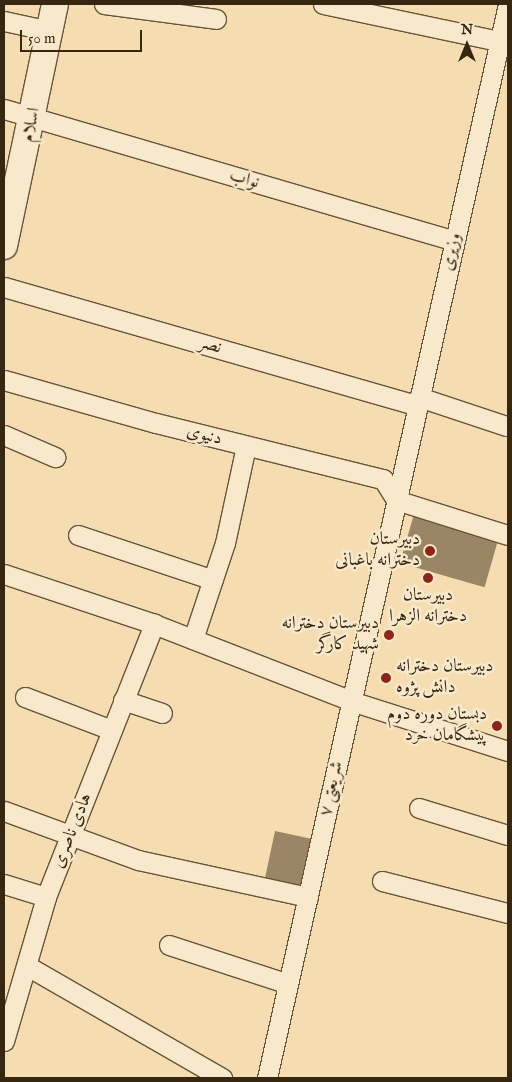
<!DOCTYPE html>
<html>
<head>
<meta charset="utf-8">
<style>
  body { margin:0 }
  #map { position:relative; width:512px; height:1082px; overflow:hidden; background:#f6ddb1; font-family:"IM FELL English",Amiri,serif }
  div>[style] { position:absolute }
  .building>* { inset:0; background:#9a8664; transform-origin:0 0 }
  .roads { filter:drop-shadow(1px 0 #675439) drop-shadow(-1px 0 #675439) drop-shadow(0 1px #675439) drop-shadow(0 -1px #675439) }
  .street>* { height:19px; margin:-9.5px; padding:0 9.5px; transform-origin:9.5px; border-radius:9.5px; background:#f9e9cc }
  .secondary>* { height:26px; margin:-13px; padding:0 13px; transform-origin:13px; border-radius:13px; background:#f9e9cc }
  .dots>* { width:14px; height:14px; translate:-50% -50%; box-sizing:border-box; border:2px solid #f9e9cc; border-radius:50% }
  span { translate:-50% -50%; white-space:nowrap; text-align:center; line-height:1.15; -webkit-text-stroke:5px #f9e9cc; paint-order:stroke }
  .street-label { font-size:18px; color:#372711 }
  .poi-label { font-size:18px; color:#372711 }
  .right { translate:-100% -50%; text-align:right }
  .left { translate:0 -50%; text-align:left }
  .frame { position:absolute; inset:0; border:5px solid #372711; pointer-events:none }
  .north { position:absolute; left:442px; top:20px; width:50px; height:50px; -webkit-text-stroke:4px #f9e9cc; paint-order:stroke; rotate:0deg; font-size:14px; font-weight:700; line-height:20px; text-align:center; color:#372711 }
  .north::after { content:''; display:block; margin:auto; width:18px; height:22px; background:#372711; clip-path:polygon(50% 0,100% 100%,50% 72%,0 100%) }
  .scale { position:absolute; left:20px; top:30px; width:122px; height:22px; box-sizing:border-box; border:2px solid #372711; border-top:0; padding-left:6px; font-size:15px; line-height:18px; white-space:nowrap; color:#372711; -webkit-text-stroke:4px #f9e9cc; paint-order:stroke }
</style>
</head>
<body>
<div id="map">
  <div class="building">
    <i style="left:414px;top:514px;width:88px;height:51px;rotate:16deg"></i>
    <i style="left:275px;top:831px;width:38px;height:50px;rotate:12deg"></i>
  </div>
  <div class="roads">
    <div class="street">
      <i style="left:104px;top:4px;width:113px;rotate:7.6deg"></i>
      <i style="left:323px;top:4px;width:180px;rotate:11.9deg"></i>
      <i style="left:4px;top:21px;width:47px;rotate:12.3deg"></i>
      <i style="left:4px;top:109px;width:469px;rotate:16.3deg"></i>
      <i style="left:4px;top:287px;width:429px;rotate:16deg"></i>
      <i style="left:4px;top:380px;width:158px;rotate:15.8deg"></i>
      <i style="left:156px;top:423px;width:234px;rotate:13.9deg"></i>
      <i style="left:383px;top:479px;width:25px;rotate:58deg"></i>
      <i style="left:419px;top:397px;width:92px;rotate:18.4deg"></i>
      <i style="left:4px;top:435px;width:56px;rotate:23.3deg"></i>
      <i style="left:396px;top:500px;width:117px;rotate:17.4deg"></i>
      <i style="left:78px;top:535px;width:142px;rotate:18.4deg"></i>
      <i style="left:4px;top:574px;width:158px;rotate:18.4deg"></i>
      <i style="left:154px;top:624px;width:212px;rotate:21.3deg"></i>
      <i style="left:351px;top:701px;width:165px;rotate:17.7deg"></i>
      <i style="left:193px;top:639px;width:101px;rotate:-71.6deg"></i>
      <i style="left:225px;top:543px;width:99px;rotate:-77.8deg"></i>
      <i style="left:25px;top:697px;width:93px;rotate:20.8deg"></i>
      <i style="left:123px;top:700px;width:41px;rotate:18.4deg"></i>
      <i style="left:419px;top:808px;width:93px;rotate:16.9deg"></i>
      <i style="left:4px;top:811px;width:143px;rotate:20.1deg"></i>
      <i style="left:138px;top:860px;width:174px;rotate:12.3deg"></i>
      <i style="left:382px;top:881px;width:130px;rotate:14.3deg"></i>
      <i style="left:4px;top:884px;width:44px;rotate:17.2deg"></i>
      <i style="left:169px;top:945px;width:125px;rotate:18.1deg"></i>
      <i style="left:29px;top:967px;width:223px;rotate:29.9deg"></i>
      <i style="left:4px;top:1041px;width:150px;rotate:-73.7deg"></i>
      <i style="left:46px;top:897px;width:294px;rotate:-68.4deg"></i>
      <i style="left:267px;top:1078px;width:1101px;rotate:-77.35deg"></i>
    </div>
    <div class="secondary">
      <i style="left:4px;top:246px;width:247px;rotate:-78.1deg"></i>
    </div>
  </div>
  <div class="dots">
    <i style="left:430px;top:551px;background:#8f2418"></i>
    <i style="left:428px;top:578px;background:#8f2418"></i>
    <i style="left:389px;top:635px;background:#8f2418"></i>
    <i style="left:386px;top:678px;background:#8f2418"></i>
    <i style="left:497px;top:726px;background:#8f2418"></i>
  </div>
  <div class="street-label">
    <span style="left:32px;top:125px;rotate:-78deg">اسلام</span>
    <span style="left:244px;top:180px;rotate:16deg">نواب</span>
    <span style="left:452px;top:252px;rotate:-77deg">وزیری</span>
    <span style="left:210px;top:346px;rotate:16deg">نصر</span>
    <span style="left:204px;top:436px;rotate:14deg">دنیوی</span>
    <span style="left:332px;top:789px;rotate:-77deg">شریعتی ۷</span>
    <span style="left:73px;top:831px;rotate:-68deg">هادی ناصری</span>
  </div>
  <div class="poi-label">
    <span class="right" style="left:420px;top:551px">دبیرستان<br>دخترانه باغبانی</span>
    <span style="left:428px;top:607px">دبیرستان<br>دخترانه الزهرا</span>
    <span class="right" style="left:379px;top:635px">دبیرستان دخترانه<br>شهید کارگر</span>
    <span class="left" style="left:396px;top:678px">دبیرستان دخترانه<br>دانش پژوه</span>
    <span class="right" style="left:487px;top:726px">دبستان دوره دوم<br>پیشگامان خرد</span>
  </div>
  <div class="frame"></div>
  <div class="north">N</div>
  <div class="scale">50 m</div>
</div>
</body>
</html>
